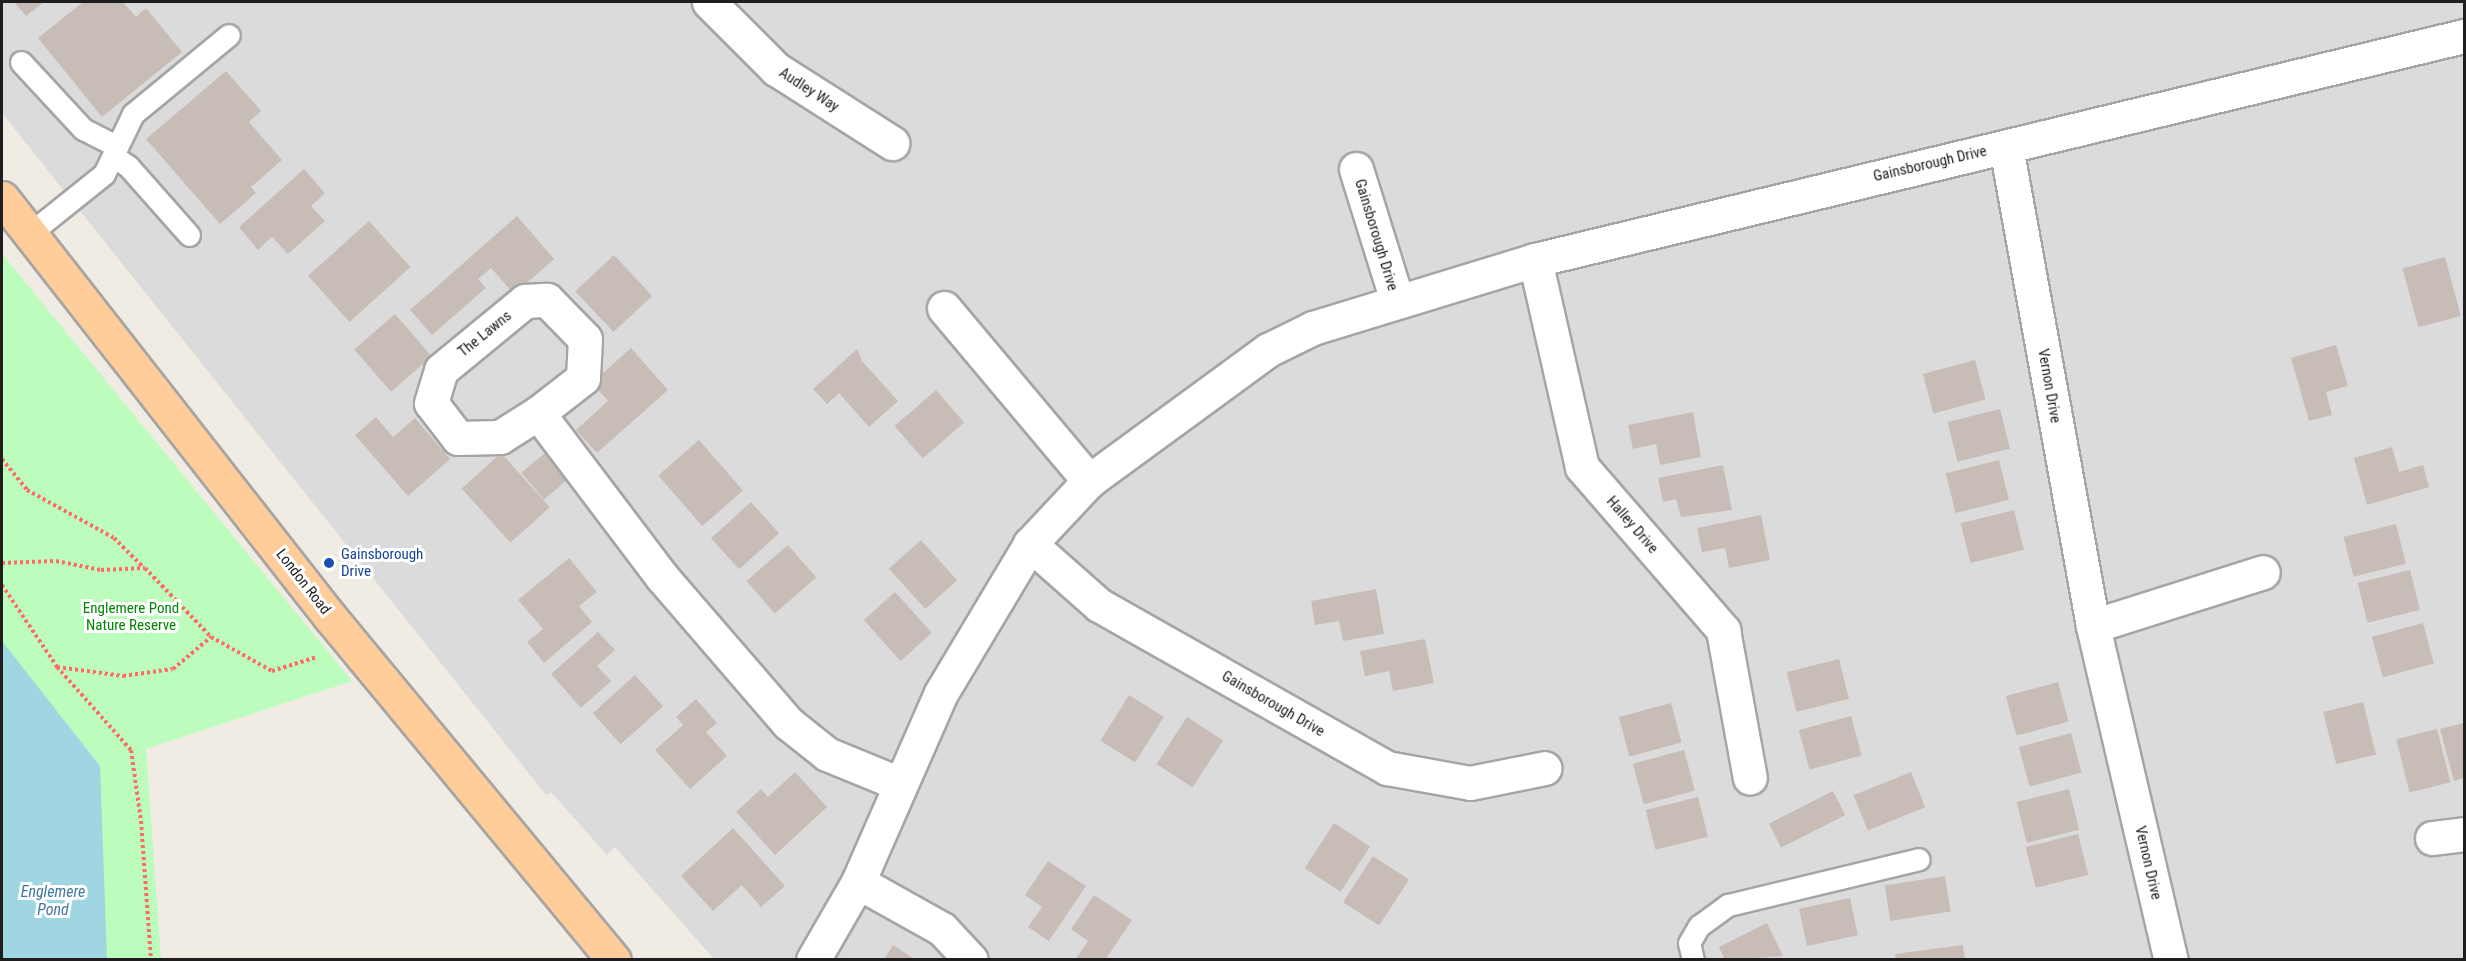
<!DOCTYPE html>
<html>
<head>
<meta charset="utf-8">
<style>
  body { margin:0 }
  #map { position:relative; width:2466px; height:961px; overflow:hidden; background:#f0ebe3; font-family:"Roboto Condensed",sans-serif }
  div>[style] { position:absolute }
  .residential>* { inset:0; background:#dcdbdb }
  .park>* { inset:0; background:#bcfdbe }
  .water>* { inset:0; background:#a0d6e1 }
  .building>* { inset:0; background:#c8bdb6; transform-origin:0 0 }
  .path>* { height:4px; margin-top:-2px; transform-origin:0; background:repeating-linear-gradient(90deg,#ff6c65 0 3px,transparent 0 6px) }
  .roads { filter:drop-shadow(2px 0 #a5a5a5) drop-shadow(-2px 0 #a5a5a5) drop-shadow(0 2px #a5a5a5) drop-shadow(0 -2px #a5a5a5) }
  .service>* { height:21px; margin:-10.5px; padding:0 10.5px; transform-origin:10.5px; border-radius:10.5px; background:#fff }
  .minor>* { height:33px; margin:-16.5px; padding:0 16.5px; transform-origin:16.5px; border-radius:16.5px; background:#fff }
  .primary>* { height:33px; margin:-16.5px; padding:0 16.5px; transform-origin:16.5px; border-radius:16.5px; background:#ffcd99 }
  .dots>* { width:16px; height:16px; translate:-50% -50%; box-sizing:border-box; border:3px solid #fff; border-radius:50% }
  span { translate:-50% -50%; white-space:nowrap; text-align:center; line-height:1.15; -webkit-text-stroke:6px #fff; paint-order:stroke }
  .street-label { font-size:15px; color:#1e1e1e }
  .transit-label { font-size:15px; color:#164399 }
  .left { translate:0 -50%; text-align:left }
  .park-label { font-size:15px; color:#038506 }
  .water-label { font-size:16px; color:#3e78a5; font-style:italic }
  .frame { position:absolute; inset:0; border:3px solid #1e1e1e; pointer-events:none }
</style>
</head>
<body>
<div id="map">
  <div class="residential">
    <i style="clip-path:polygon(2px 2px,2464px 2px,2464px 959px,714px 959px,615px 847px,607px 855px,551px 792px,546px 795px,2px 113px)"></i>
  </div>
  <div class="park">
    <i style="clip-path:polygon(2px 254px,352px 681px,146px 749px,161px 959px,2px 959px)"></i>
  </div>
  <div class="water">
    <i style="clip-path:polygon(2px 641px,100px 766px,107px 959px,2px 959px)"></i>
  </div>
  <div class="building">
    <i style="clip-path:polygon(14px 2px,44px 2px,26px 16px)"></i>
    <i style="clip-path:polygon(83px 2px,123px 2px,136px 17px,146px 8px,182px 52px,102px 117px,38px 38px)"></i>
    <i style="clip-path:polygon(226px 71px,261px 111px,249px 122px,282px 160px,251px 187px,256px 193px,220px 224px,146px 139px)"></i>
    <i style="clip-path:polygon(304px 169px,325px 193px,311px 206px,325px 221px,288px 254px,272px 237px,258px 250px,239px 227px)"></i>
    <i style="clip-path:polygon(517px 216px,554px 259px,514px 294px,491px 268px,478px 279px,486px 288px,432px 335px,410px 310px)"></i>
    <i style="left:369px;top:221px;width:62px;height:82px;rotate:48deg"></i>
    <i style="left:614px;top:255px;width:56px;height:53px;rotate:47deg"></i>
    <i style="left:2445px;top:257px;width:61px;height:44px;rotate:75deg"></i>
    <i style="left:395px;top:314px;width:56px;height:54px;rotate:49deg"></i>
    <i style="clip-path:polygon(2336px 345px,2348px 386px,2326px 392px,2332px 415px,2309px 421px,2291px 358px)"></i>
    <i style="clip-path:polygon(631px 348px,668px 390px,597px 453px,576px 430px,608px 401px,592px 383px)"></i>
    <i style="clip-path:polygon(857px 349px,862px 361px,898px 401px,869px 427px,839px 393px,827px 404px,813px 389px)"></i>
    <i style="left:1975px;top:360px;width:41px;height:54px;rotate:75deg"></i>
    <i style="left:936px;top:390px;width:43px;height:55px;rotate:49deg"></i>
    <i style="left:2000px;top:409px;width:41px;height:54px;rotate:76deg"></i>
    <i style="clip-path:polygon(1693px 412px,1701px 457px,1660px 465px,1656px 444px,1633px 449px,1628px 425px)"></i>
    <i style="clip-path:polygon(376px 417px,393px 437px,415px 418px,450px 459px,408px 496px,355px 435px)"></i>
    <i style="left:699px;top:440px;width:67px;height:54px;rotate:49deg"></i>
    <i style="left:552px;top:447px;width:35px;height:40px;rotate:50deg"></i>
    <i style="clip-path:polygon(2392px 447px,2399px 472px,2423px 465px,2429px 487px,2367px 505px,2354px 458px)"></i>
    <i style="left:501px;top:453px;width:73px;height:53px;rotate:48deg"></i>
    <i style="left:1999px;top:460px;width:41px;height:55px;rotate:76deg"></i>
    <i style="clip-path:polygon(1723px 465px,1732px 510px,1681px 517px,1676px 499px,1663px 502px,1658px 478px)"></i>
    <i style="left:751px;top:502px;width:42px;height:54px;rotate:48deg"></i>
    <i style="left:2014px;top:510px;width:41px;height:55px;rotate:76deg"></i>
    <i style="clip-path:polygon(1761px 515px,1770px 560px,1729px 568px,1725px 548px,1702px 552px,1697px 528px)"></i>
    <i style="left:2396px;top:524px;width:41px;height:54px;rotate:76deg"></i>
    <i style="left:921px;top:540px;width:54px;height:43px;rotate:48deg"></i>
    <i style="left:788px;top:545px;width:43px;height:55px;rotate:49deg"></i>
    <i style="clip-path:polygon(569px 558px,597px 592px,579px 606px,592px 622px,544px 663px,527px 642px,543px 629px,518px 600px)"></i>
    <i style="left:2410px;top:570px;width:41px;height:54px;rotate:76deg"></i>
    <i style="clip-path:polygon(1376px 589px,1384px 634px,1343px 641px,1339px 621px,1315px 625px,1311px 601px)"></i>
    <i style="left:895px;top:592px;width:55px;height:42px;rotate:48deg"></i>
    <i style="left:2423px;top:623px;width:42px;height:53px;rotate:75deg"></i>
    <i style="clip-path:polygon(598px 632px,615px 650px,597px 666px,611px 681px,581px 708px,551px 674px)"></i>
    <i style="clip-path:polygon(1425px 639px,1434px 683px,1393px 691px,1389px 671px,1365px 676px,1360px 651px)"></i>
    <i style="left:1839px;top:659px;width:41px;height:54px;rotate:76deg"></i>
    <i style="left:635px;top:675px;width:42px;height:57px;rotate:48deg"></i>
    <i style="left:2058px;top:682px;width:41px;height:54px;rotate:75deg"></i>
    <i style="left:1129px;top:695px;width:41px;height:54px;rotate:32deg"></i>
    <i style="clip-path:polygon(696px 699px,717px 723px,706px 732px,727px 756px,690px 789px,655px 750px,683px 725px,676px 717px)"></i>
    <i style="left:2363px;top:702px;width:54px;height:41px;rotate:76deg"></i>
    <i style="left:1671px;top:703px;width:41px;height:54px;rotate:75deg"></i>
    <i style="left:1851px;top:716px;width:41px;height:54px;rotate:75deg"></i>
    <i style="left:1187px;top:717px;width:43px;height:56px;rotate:33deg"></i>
    <i style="clip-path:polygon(2464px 723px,2464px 778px,2454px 781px,2440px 729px)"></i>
    <i style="left:2437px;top:729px;width:55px;height:42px;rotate:76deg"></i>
    <i style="left:2071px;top:733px;width:41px;height:54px;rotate:75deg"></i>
    <i style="left:1684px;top:750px;width:42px;height:53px;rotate:75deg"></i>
    <i style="clip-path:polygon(795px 772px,827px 807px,775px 855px,736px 812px,761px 789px,768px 797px)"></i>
    <i style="left:1911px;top:772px;width:38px;height:62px;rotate:68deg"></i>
    <i style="left:2069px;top:789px;width:42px;height:54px;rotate:76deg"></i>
    <i style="left:1833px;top:791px;width:27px;height:72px;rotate:63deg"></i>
    <i style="left:1698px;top:797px;width:41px;height:54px;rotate:76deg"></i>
    <i style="left:1334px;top:823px;width:43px;height:54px;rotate:33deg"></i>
    <i style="clip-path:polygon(733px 828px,785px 886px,761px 907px,742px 885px,713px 911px,681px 876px)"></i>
    <i style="left:2078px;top:834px;width:42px;height:54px;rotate:76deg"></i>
    <i style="left:1373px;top:856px;width:43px;height:55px;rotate:33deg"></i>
    <i style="clip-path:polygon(1048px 861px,1086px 886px,1049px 941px,1028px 927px,1042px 907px,1025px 895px)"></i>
    <i style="left:1945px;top:876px;width:36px;height:61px;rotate:81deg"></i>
    <i style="clip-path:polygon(1094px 895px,1132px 920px,1105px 960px,1075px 960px,1088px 941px,1071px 929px)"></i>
    <i style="left:1850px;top:898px;width:38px;height:52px;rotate:78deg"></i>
    <i style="clip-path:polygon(1767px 923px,1783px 956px,1725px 960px,1719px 947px)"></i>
    <i style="clip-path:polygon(893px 945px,916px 960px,884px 960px)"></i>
    <i style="clip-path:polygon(1963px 945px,1965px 960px,1896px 960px,1895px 954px)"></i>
  </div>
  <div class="path">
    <i style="left:2px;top:459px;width:40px;rotate:51deg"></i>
    <i style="left:27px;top:490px;width:99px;rotate:28.9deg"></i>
    <i style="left:114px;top:538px;width:42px;rotate:45deg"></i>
    <i style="left:2px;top:563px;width:54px;rotate:-2.1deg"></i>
    <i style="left:56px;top:561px;width:46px;rotate:11.3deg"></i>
    <i style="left:101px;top:570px;width:44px;rotate:-2.6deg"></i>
    <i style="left:145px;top:568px;width:95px;rotate:46.3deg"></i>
    <i style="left:211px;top:637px;width:70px;rotate:29.1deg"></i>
    <i style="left:272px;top:671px;width:47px;rotate:-17.3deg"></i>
    <i style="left:2px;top:585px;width:99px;rotate:56.1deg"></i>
    <i style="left:57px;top:667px;width:67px;rotate:7.8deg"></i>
    <i style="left:123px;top:676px;width:50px;rotate:-8deg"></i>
    <i style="left:173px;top:669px;width:50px;rotate:-40.1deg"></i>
    <i style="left:57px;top:667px;width:111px;rotate:48.3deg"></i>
    <i style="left:131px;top:750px;width:72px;rotate:82deg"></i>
    <i style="left:141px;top:821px;width:139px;rotate:85.9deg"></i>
  </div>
  <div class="roads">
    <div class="service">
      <i style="left:21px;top:62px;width:91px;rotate:47.2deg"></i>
      <i style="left:83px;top:129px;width:38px;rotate:27deg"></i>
      <i style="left:113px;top:156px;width:18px;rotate:34deg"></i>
      <i style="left:128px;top:166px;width:92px;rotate:48.5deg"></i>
      <i style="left:29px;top:234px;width:96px;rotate:-38.7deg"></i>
      <i style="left:104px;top:174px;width:67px;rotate:-64.2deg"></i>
      <i style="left:133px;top:114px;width:124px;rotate:-39.5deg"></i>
      <i style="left:1693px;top:960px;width:17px;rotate:-103deg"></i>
      <i style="left:1689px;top:943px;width:20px;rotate:-60deg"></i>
      <i style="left:1699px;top:926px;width:36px;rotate:-36deg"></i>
      <i style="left:1728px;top:905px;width:196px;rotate:-13.5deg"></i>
    </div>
    <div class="minor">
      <i style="left:709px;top:2px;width:95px;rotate:45deg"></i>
      <i style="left:776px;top:69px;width:138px;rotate:32.5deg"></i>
      <i style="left:2006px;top:147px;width:487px;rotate:79.7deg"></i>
      <i style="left:2093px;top:626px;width:343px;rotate:76.9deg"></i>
      <i style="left:1356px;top:169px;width:138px;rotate:72.7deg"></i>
      <i style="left:1535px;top:260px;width:212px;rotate:77.2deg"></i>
      <i style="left:1582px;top:467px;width:216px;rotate:49.1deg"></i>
      <i style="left:1723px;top:630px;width:150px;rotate:79.7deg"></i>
      <i style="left:944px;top:308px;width:226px;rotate:50deg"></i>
      <i style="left:538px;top:413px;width:45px;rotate:147.7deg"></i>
      <i style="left:500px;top:437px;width:42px;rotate:178.6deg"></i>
      <i style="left:458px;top:438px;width:44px;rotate:-127.6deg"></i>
      <i style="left:431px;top:403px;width:34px;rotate:-73deg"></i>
      <i style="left:441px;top:370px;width:109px;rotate:-39.4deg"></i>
      <i style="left:525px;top:301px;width:22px;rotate:-3deg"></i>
      <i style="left:547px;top:300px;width:54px;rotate:45.7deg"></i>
      <i style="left:585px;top:339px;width:39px;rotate:93deg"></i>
      <i style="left:583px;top:378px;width:57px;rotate:142.1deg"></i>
      <i style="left:538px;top:413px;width:206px;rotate:52.9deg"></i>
      <i style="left:662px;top:577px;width:193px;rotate:49.2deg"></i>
      <i style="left:788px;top:723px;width:50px;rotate:38.5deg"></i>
      <i style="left:827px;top:754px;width:79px;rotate:22.3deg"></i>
      <i style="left:1030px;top:544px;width:92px;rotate:41.5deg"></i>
      <i style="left:1099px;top:605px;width:331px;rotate:29.5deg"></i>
      <i style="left:1387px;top:768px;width:84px;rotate:10.2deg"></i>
      <i style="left:1470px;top:783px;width:76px;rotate:-11.3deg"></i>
      <i style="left:2093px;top:626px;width:178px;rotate:-17.6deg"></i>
      <i style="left:2432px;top:838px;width:32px;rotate:-7deg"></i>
      <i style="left:858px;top:882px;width:96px;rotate:29.2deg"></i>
      <i style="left:942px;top:929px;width:42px;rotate:46.9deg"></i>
      <i style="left:813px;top:960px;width:90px;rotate:-60deg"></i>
      <i style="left:858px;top:882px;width:206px;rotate:-66.3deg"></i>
      <i style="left:941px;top:693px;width:174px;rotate:-59.1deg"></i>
      <i style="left:1030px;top:544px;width:86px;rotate:-46.9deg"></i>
      <i style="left:1089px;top:481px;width:222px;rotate:-36.2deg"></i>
      <i style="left:1268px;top:350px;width:50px;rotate:-26.1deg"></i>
      <i style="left:1313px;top:328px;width:232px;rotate:-17deg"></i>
      <i style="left:1535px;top:260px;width:956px;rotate:-13.56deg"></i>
    </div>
    <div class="primary">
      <i style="left:2px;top:198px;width:532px;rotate:51.95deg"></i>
      <i style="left:330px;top:617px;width:445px;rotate:50.4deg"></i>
    </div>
  </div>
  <div class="dots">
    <i style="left:329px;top:563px;background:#1a4fb4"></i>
  </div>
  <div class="street-label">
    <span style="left:809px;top:90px;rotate:33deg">Audley Way</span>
    <span style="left:1930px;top:164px;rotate:-13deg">Gainsborough Drive</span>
    <span style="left:1376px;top:235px;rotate:73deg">Gainsborough Drive</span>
    <span style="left:485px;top:334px;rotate:-39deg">The Lawns</span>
    <span style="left:2049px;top:386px;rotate:80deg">Vernon Drive</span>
    <span style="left:1632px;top:525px;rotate:49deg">Halley Drive</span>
    <span style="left:303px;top:582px;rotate:52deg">London Road</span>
    <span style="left:1273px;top:704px;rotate:30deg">Gainsborough Drive</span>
    <span style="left:2148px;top:863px;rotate:77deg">Vernon Drive</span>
  </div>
  <div class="transit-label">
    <span class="left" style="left:341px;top:563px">Gainsborough<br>Drive</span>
  </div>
  <div class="park-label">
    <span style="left:131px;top:617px">Englemere Pond<br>Nature Reserve</span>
  </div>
  <div class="water-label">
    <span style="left:53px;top:901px">Englemere<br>Pond</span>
  </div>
  <div class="frame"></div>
</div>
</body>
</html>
